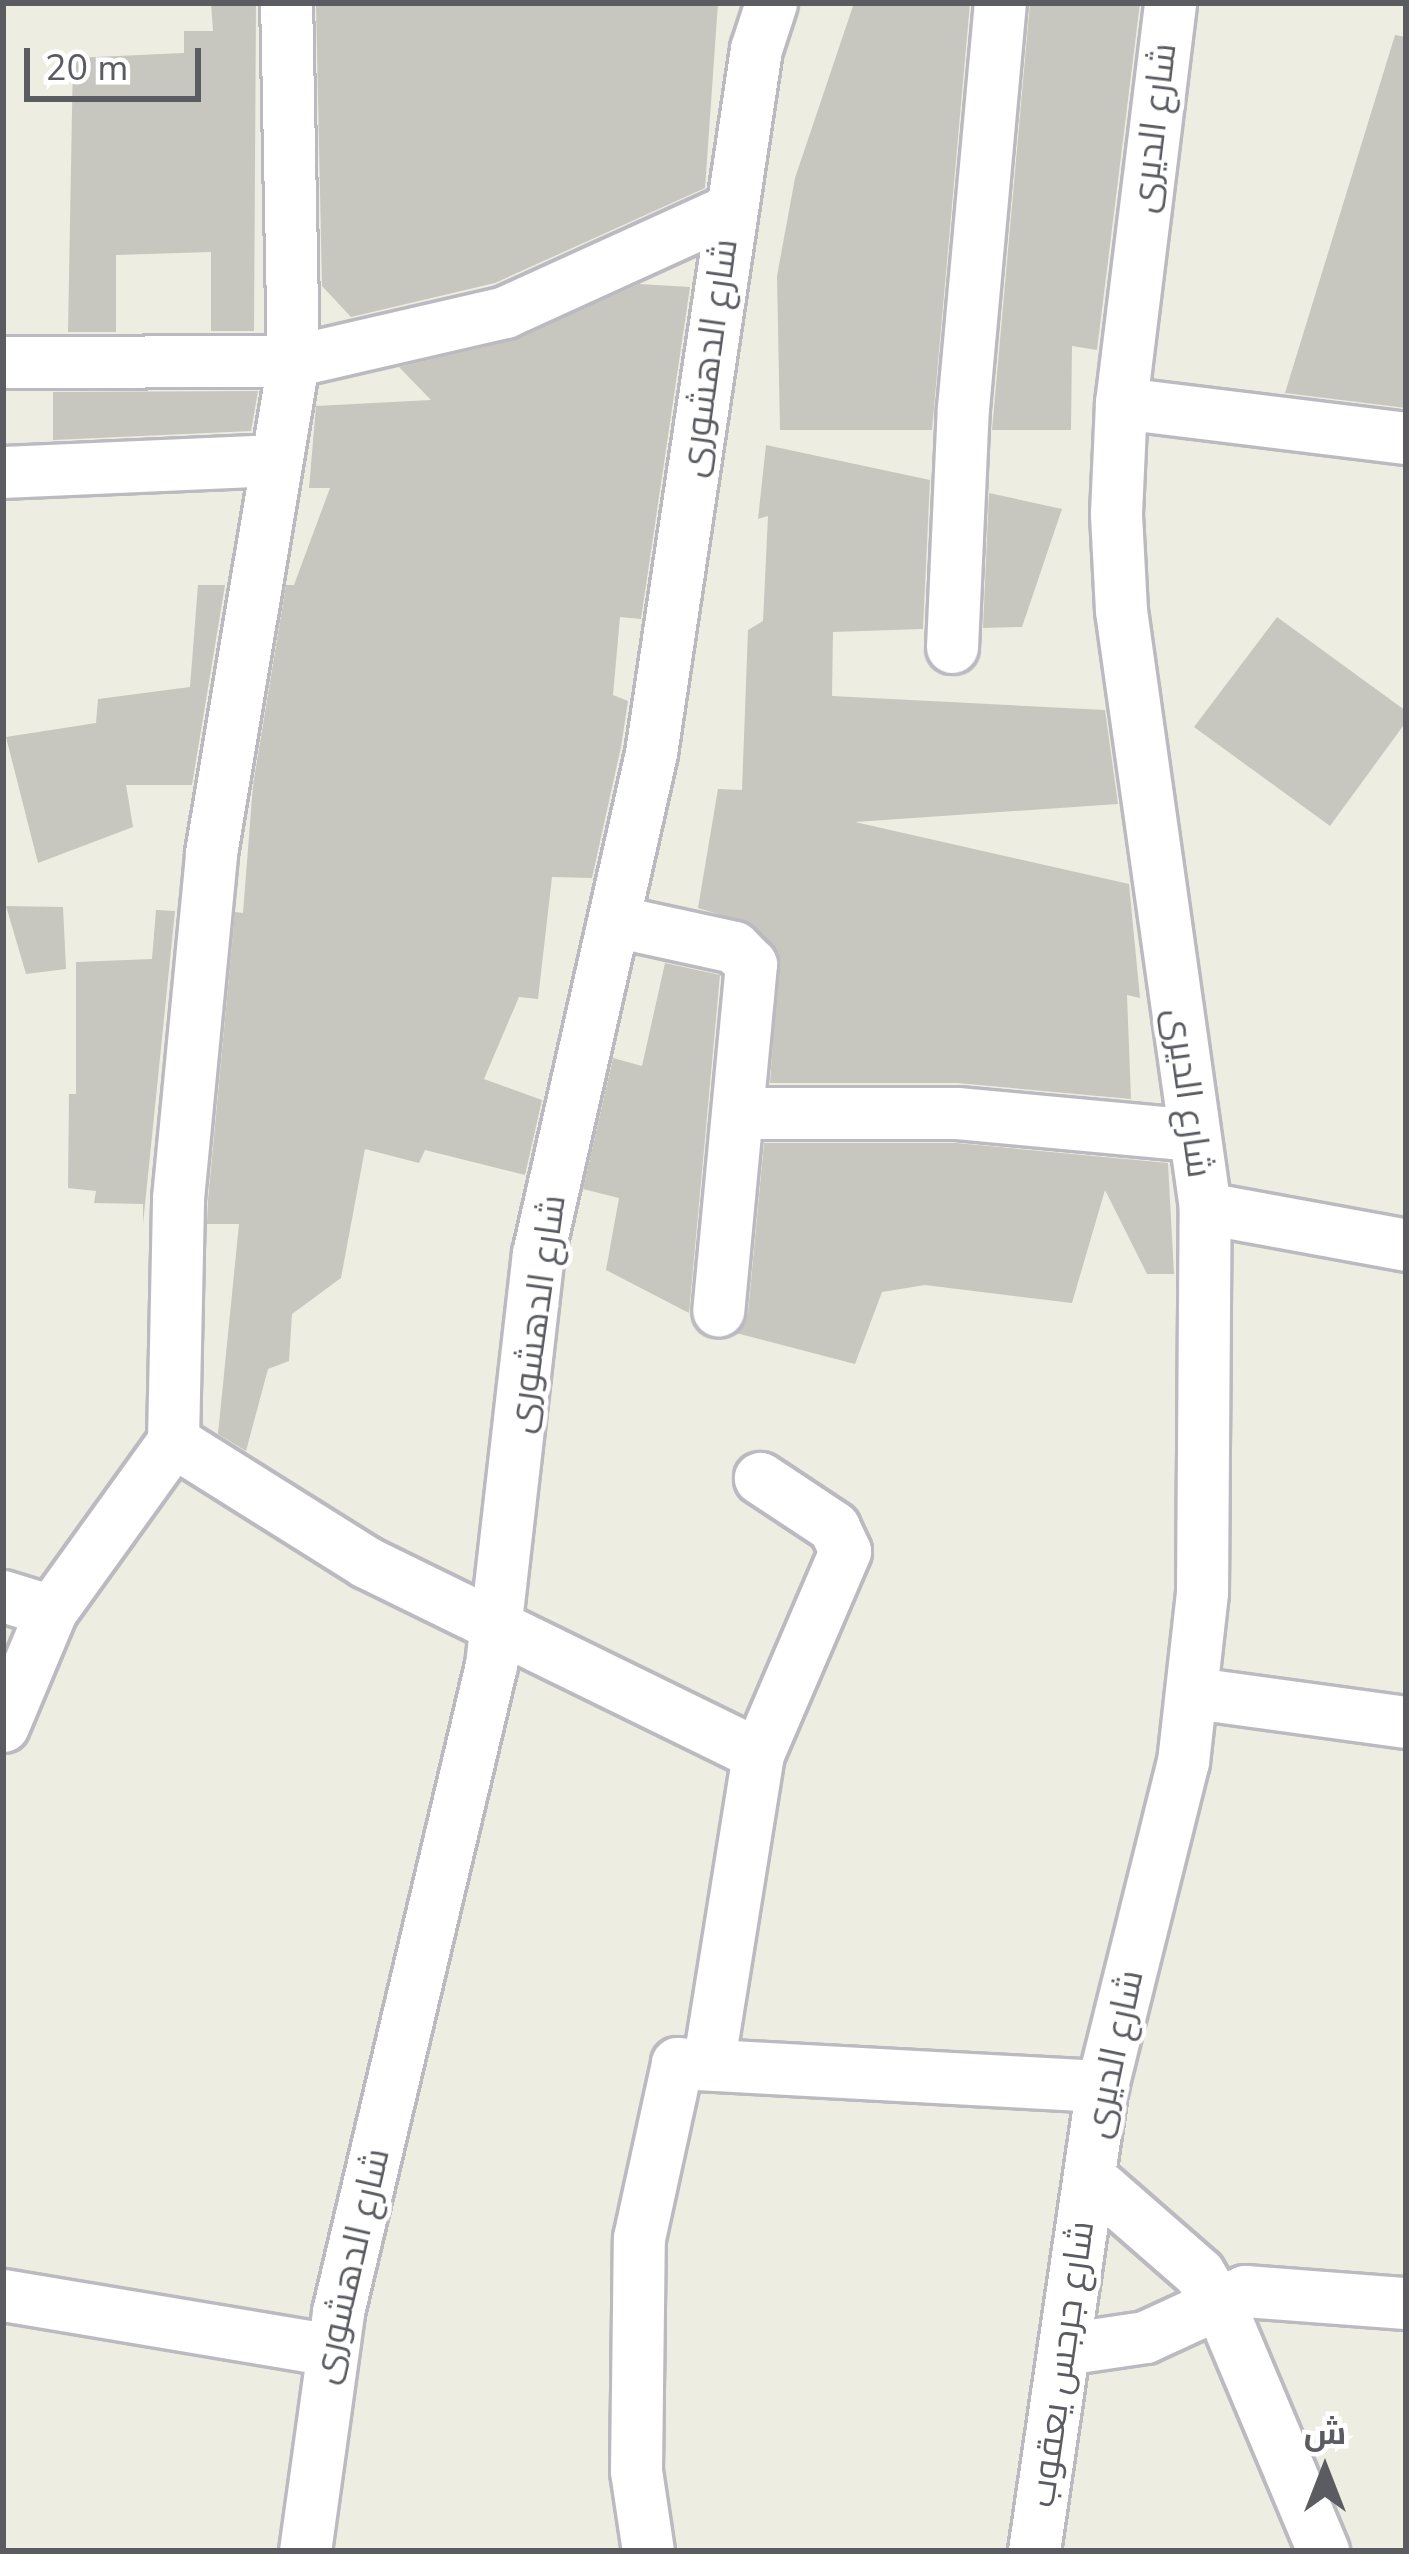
<!DOCTYPE html>
<html>
<head>
<meta charset="utf-8">
<style>
  body { margin:0 }
  #map { position:relative; width:1409px; height:2554px; overflow:hidden; background:#edede2; font-family:"Nunito Sans",Cairo,sans-serif }
  div>[style] { position:absolute }
  .building>* { inset:0; background:#c8c7bf }
  .roads { filter:drop-shadow(3px 0 #babac0) drop-shadow(-3px 0 #babac0) drop-shadow(0 3px #babac0) drop-shadow(0 -3px #babac0) }
  .street>* { height:51px; margin:-25.5px; padding:0 25.5px; transform-origin:25.5px; border-radius:25.5px; background:#fff }
  span { translate:-50% -50%; white-space:nowrap; text-align:center; line-height:1.15; -webkit-text-stroke:9px #fff; paint-order:stroke }
  .street-label { font-size:36px; color:#5a5c62 }
  .frame { position:absolute; inset:0; border:6px solid #5a5c62; pointer-events:none }
  .north { position:absolute; left:1265px; top:2410px; width:120px; height:120px; -webkit-text-stroke:9px #fff; paint-order:stroke; rotate:0deg; font-size:33px; font-weight:700; line-height:48px; text-align:center; color:#5a5c62 }
  .north::after { content:''; display:block; margin:auto; width:42px; height:54px; background:#5a5c62; clip-path:polygon(50% 0,100% 100%,50% 72%,0 100%) }
  .scale { position:absolute; left:24px; top:48px; width:177px; height:54px; box-sizing:border-box; border:6px solid #5a5c62; border-top:0; padding-left:15px; font-size:36px; line-height:42px; white-space:nowrap; color:#5a5c62; -webkit-text-stroke:9px #fff; paint-order:stroke }
</style>
</head>
<body>
<div id="map">
  <div class="building">
    <i style="clip-path:polygon(211px 3px,256px 3px,254px 331px,211px 331px,211px 252px,116px 255px,116px 332px,68px 332px,73px 58px,184px 53px,184px 31px,213px 31px)"></i>
    <i style="clip-path:polygon(316px 3px,718px 3px,705px 188px,495px 283px,351px 317px,322px 286px)"></i>
    <i style="clip-path:polygon(854px 3px,970px 3px,932px 430px,780px 430px,777px 276px,795px 178px)"></i>
    <i style="clip-path:polygon(1030px 3px,1140px 3px,1097px 350px,1072px 346px,1071px 430px,992px 430px)"></i>
    <i style="clip-path:polygon(1395px 35px,1406px 37px,1406px 408px,1285px 393px)"></i>
    <i style="clip-path:polygon(639px 284px,690px 287px,641px 619px,620px 617px,613px 695px,628px 701px,621px 747px,592px 878px,552px 877px,538px 999px,519px 997px,484px 1079px,542px 1100px,525px 1175px,425px 1150px,419px 1163px,365px 1149px,341px 1278px,292px 1314px,289px 1361px,268px 1369px,246px 1451px,218px 1434px,239px 1224px,207px 1224px,208px 1200px,235px 912px,243px 913px,253px 785px,286px 585px,294px 585px,330px 488px,309px 488px,316px 406px,431px 400px,399px 367px,517px 339px)"></i>
    <i style="clip-path:polygon(258px 391px,251px 431px,53px 440px,53px 392px)"></i>
    <i style="clip-path:polygon(766px 445px,930px 480px,923px 629px,833px 632px,832px 696px,1105px 710px,1118px 804px,855px 822px,1129px 884px,1140px 998px,1127px 995px,1131px 1099px,957px 1083px,770px 1083px,779px 953px,754px 925px,698px 908px,718px 789px,742px 790px,748px 630px,763px 621px,768px 516px,758px 519px)"></i>
    <i style="clip-path:polygon(989px 493px,1062px 509px,1022px 627px,983px 628px)"></i>
    <i style="clip-path:polygon(198px 585px,225px 585px,192px 785px,126px 785px,133px 827px,38px 863px,6px 737px,96px 723px,98px 699px,190px 687px)"></i>
    <i style="clip-path:polygon(1277px 617px,1406px 711px,1406px 722px,1330px 826px,1194px 727px)"></i>
    <i style="clip-path:polygon(6px 906px,63px 907px,66px 969px,26px 974px)"></i>
    <i style="clip-path:polygon(156px 910px,175px 911px,143px 1224px,143px 1204px,94px 1203px,96px 1191px,68px 1188px,69px 1094px,76px 1094px,76px 962px,152px 959px)"></i>
    <i style="clip-path:polygon(665px 963px,720px 975px,689px 1313px,606px 1270px,619px 1198px,583px 1189px,613px 1058px,642px 1066px)"></i>
    <i style="clip-path:polygon(764px 1143px,956px 1143px,1168px 1163px,1174px 1274px,1147px 1274px,1105px 1190px,1072px 1303px,925px 1285px,882px 1292px,855px 1364px,736px 1333px,748px 1313px)"></i>
  </div>
  <div class="roads">
    <div class="street">
      <i style="left:3px;top:362px;width:290px;rotate:-0.2deg"></i>
      <i style="left:293px;top:361px;width:218px;rotate:-13deg"></i>
      <i style="left:505px;top:312px;width:248px;rotate:-24.5deg"></i>
      <i style="left:1121px;top:403px;width:287px;rotate:7deg"></i>
      <i style="left:3px;top:472px;width:271px;rotate:-2.5deg"></i>
      <i style="left:952px;top:647px;width:239px;rotate:-87.4deg"></i>
      <i style="left:963px;top:408px;width:407px;rotate:-84.8deg"></i>
      <i style="left:615px;top:921px;width:122px;rotate:12.3deg"></i>
      <i style="left:734px;top:947px;width:24px;rotate:45deg"></i>
      <i style="left:751px;top:964px;width:348px;rotate:95.4deg"></i>
      <i style="left:740px;top:1113px;width:217px"></i>
      <i style="left:957px;top:1113px;width:238px;rotate:5.3deg"></i>
      <i style="left:1205px;top:1208px;width:204px;rotate:10.4deg"></i>
      <i style="left:173px;top:1441px;width:228px;rotate:32.1deg"></i>
      <i style="left:366px;top:1562px;width:436px;rotate:26.1deg"></i>
      <i style="left:758px;top:1754px;width:311px;rotate:99.1deg"></i>
      <i style="left:3px;top:1596px;width:50px;rotate:17.4deg"></i>
      <i style="left:1194px;top:1693px;width:214px;rotate:7.8deg"></i>
      <i style="left:3px;top:1726px;width:125px;rotate:-67.3deg"></i>
      <i style="left:51px;top:1611px;width:209px;rotate:-54.3deg"></i>
      <i style="left:173px;top:1441px;width:243px;rotate:-88.8deg"></i>
      <i style="left:178px;top:1198px;width:347px;rotate:-84.5deg"></i>
      <i style="left:211px;top:853px;width:499px;rotate:-80.5deg"></i>
      <i style="left:293px;top:361px;width:358px;rotate:-91.1deg"></i>
      <i style="left:758px;top:1754px;width:221px;rotate:-66.8deg"></i>
      <i style="left:845px;top:1551px;width:26px;rotate:-115deg"></i>
      <i style="left:834px;top:1527px;width:89px;rotate:-146.5deg"></i>
      <i style="left:1089px;top:2177px;width:146px;rotate:41.1deg"></i>
      <i style="left:1199px;top:2273px;width:49px;rotate:59.2deg"></i>
      <i style="left:1224px;top:2315px;width:256px;rotate:67.2deg"></i>
      <i style="left:3px;top:2295px;width:332px;rotate:9.5deg"></i>
      <i style="left:1064px;top:2349px;width:82px;rotate:-8.4deg"></i>
      <i style="left:1145px;top:2337px;width:110px;rotate:-24.7deg"></i>
      <i style="left:1245px;top:2291px;width:161px;rotate:4.3deg"></i>
      <i style="left:305px;top:2551px;width:241px;rotate:-82.1deg"></i>
      <i style="left:338px;top:2312px;width:665px;rotate:-76.7deg"></i>
      <i style="left:491px;top:1665px;width:414px;rotate:-83.5deg"></i>
      <i style="left:538px;top:1254px;width:514px;rotate:-77.29deg"></i>
      <i style="left:651px;top:753px;width:712px;rotate:-81.52deg"></i>
      <i style="left:756px;top:49px;width:48px;rotate:-71.9deg"></i>
      <i style="left:648px;top:2551px;width:81px;rotate:-98.5deg"></i>
      <i style="left:636px;top:2471px;width:233px;rotate:-89.3deg"></i>
      <i style="left:639px;top:2238px;width:179px;rotate:-77.7deg"></i>
      <i style="left:677px;top:2063px;width:426px;rotate:3.1deg"></i>
      <i style="left:1034px;top:2551px;width:470px;rotate:-81.7deg"></i>
      <i style="left:1102px;top:2086px;width:334px;rotate:-76deg"></i>
      <i style="left:1183px;top:1762px;width:171px;rotate:-83.6deg"></i>
      <i style="left:1202px;top:1592px;width:384px;rotate:-89.6deg"></i>
      <i style="left:1205px;top:1208px;width:604px;rotate:-98deg"></i>
      <i style="left:1121px;top:610px;width:97px;rotate:-93deg"></i>
      <i style="left:1116px;top:513px;width:110px;rotate:-87.4deg"></i>
      <i style="left:1121px;top:403px;width:403px;rotate:-83deg"></i>
    </div>
  </div>
  <div class="street-label">
    <span style="left:1154px;top:128px;rotate:-83deg">شارع الديرى</span>
    <span style="left:709px;top:358px;rotate:-82deg">شارع الدهشورى</span>
    <span style="left:1188px;top:1093px;rotate:82deg">شارع الديرى</span>
    <span style="left:537px;top:1314px;rotate:-82deg">شارع الدهشورى</span>
    <span style="left:1114px;top:2054px;rotate:-78deg">شارع الديرى</span>
    <span style="left:351px;top:2266px;rotate:-77deg">شارع الدهشورى</span>
    <span style="left:1062px;top:2364px;rotate:-82deg">شارع جرجس يعقوب</span>
  </div>
  <div class="frame"></div>
  <div class="north">ش</div>
  <div class="scale">20 m</div>
</div>
</body>
</html>
